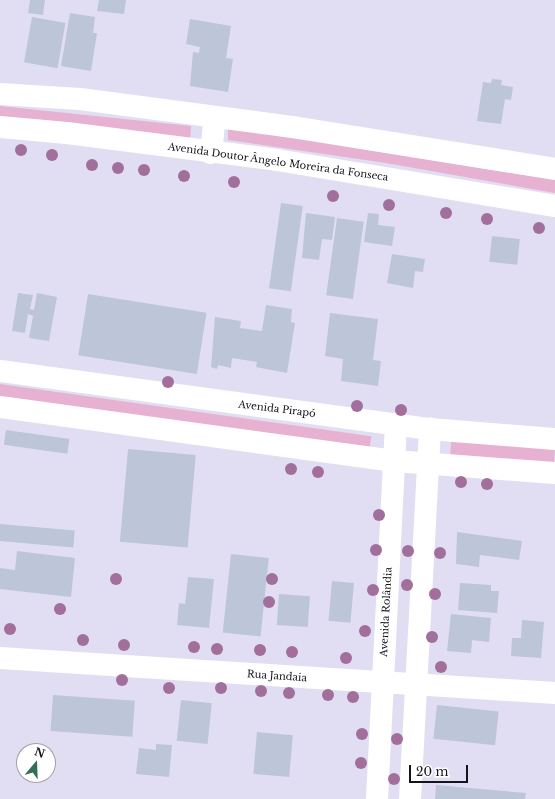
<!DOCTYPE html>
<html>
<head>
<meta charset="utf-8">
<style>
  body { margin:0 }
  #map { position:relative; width:555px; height:799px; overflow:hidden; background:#e1def3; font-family:"Libre Baskerville",serif }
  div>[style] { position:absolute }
  .green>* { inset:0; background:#e7b1d1; transform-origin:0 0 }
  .building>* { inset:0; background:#bdc5d9; transform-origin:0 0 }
  .minor>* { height:22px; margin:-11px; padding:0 11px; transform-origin:11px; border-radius:11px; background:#fff }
  .trees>* { width:12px; height:12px; margin:-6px; border-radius:50%; background:#a26f9d }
  span { translate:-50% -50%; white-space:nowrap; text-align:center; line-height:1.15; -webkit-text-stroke:4px #fff; paint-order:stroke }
  .street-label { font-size:10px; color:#15141b }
  .north { position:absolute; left:16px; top:743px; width:40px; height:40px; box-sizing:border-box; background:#fff; border:1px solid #a1a1a4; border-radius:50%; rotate:19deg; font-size:11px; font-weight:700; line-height:16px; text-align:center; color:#15141b }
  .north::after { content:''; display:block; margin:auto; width:14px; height:18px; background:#336e57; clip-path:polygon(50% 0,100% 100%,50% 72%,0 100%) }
  .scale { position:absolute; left:409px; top:765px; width:59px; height:18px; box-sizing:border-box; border:2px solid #15141b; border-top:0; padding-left:5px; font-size:12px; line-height:14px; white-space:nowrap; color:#15141b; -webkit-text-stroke:3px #fff; paint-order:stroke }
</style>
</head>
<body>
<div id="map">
  <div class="green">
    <i style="clip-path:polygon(0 106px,191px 126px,190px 140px,0 117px)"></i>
    <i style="clip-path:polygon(228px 128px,555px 180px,555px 193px,386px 163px,228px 140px)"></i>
    <i style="left:0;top:384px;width:375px;height:15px;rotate:8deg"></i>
    <i style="left:451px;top:442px;width:104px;height:17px;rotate:3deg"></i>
  </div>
  <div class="building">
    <i style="clip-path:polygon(30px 0,45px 0,43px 15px,28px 13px)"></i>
    <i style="clip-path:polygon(99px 0,126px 0,124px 14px,97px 11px)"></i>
    <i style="clip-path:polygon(70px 13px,95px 17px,93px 33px,97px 33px,91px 71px,61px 66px)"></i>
    <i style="left:32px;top:17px;width:34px;height:46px;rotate:10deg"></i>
    <i style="clip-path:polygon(190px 19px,231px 26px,226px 58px,233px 59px,228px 92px,190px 86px,193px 52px,199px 53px,200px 47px,186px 44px)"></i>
    <i style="clip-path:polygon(492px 79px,502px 80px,501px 85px,513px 87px,511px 100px,505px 99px,501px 124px,477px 121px,483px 82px,491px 83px)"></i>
    <i style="left:281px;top:203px;width:22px;height:86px;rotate:8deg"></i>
    <i style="clip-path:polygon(306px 213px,335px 217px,332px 240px,322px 239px,319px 260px,302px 258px)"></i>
    <i style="clip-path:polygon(368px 213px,379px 214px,378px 225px,395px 227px,392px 246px,364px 242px)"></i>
    <i style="left:337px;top:218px;width:27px;height:78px;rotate:8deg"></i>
    <i style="left:492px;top:236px;width:28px;height:26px;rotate:6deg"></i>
    <i style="clip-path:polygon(392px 254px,425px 259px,423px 272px,415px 271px,413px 288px,387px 283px)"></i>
    <i style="clip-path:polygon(18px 293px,33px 295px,30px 309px,34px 310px,37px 293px,57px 297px,49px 341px,29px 338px,33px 316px,28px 314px,25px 333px,12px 331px)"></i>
    <i style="left:88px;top:294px;width:120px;height:62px;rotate:9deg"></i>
    <i style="clip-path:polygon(266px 305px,292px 309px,291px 322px,295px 323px,287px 373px,256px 367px,257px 362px,232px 358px,231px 368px,218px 365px,217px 369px,211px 367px,215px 317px,241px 321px,240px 328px,262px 331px)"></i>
    <i style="clip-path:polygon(330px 313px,378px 319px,373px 360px,381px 361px,378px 386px,341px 381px,343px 359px,325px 356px)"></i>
    <i style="left:6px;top:430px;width:64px;height:15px;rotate:8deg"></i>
    <i style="left:128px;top:449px;width:68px;height:93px;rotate:5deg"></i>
    <i style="left:0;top:524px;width:75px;height:17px;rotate:5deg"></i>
    <i style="clip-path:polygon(457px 532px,522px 541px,519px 560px,480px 555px,479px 567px,456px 564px)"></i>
    <i style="clip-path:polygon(17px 551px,75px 558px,71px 597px,0 589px,0 568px,15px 570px)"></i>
    <i style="left:231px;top:554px;width:38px;height:79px;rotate:6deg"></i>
    <i style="clip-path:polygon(188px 577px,214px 579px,209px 628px,177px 625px,179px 603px,185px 604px)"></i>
    <i style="left:332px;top:581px;width:22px;height:40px;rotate:5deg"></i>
    <i style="clip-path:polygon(460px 583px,491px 585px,491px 591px,499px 591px,497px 613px,458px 610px)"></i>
    <i style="left:279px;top:594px;width:31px;height:31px;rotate:4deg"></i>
    <i style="clip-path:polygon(451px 614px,491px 618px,489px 642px,472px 640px,471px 653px,447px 651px)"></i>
    <i style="clip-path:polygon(522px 620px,544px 622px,541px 658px,511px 656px,512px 638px,521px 638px)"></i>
    <i style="left:53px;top:695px;width:82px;height:36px;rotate:4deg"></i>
    <i style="left:181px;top:700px;width:31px;height:41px;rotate:6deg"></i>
    <i style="left:437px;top:705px;width:62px;height:34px;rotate:6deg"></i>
    <i style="left:257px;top:732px;width:36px;height:42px;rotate:5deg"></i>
    <i style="clip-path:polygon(156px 744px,172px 745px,169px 777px,136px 774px,139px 748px,156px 750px)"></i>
    <i style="clip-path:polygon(436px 785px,526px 793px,525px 799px,435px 799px)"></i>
  </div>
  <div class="minor">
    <i style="left:0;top:94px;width:80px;rotate:3.6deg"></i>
    <i style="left:80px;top:99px;width:215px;rotate:7.5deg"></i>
    <i style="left:293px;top:127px;width:265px;rotate:9.1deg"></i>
    <i style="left:0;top:127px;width:67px;rotate:5.1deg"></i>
    <i style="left:67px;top:133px;width:212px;rotate:7.3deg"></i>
    <i style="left:277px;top:160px;width:282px;rotate:9.4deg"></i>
    <i style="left:211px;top:153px;width:36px;rotate:-84deg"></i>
    <i style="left:0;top:371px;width:434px;rotate:7.7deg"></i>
    <i style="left:430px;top:429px;width:125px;rotate:4.6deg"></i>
    <i style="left:0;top:407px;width:398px;rotate:7.8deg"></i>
    <i style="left:394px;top:461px;width:161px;rotate:4.3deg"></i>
    <i style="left:0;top:658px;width:556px;rotate:3.61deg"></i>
    <i style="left:377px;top:799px;width:375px;rotate:-87.1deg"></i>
    <i style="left:410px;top:799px;width:371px;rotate:-86.9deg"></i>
  </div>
  <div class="trees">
    <i style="left:21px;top:150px"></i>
    <i style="left:52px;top:155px"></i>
    <i style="left:92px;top:165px"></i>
    <i style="left:118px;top:168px"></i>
    <i style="left:144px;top:170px"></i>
    <i style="left:184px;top:176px"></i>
    <i style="left:234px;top:182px"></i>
    <i style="left:333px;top:196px"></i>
    <i style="left:389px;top:205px"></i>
    <i style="left:446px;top:213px"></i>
    <i style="left:487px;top:219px"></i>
    <i style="left:539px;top:228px"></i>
    <i style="left:168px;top:382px"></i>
    <i style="left:357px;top:406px"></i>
    <i style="left:401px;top:410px"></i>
    <i style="left:291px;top:469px"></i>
    <i style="left:318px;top:472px"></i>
    <i style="left:461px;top:482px"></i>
    <i style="left:487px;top:484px"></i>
    <i style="left:379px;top:515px"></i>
    <i style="left:376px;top:550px"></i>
    <i style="left:408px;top:551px"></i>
    <i style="left:440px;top:553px"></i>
    <i style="left:116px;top:579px"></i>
    <i style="left:272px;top:579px"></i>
    <i style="left:407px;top:585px"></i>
    <i style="left:373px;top:590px"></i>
    <i style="left:435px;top:594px"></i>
    <i style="left:269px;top:602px"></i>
    <i style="left:60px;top:609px"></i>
    <i style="left:10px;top:629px"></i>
    <i style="left:365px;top:631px"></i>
    <i style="left:432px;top:637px"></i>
    <i style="left:83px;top:640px"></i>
    <i style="left:124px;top:645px"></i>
    <i style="left:194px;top:647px"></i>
    <i style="left:217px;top:649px"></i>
    <i style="left:260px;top:650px"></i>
    <i style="left:292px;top:652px"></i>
    <i style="left:346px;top:658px"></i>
    <i style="left:441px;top:667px"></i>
    <i style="left:122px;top:680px"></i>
    <i style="left:169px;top:688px"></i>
    <i style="left:221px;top:688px"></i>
    <i style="left:261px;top:691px"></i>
    <i style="left:289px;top:693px"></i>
    <i style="left:328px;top:695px"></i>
    <i style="left:353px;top:697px"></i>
    <i style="left:362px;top:734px"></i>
    <i style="left:397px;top:739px"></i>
    <i style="left:361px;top:763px"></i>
    <i style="left:394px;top:779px"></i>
  </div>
  <div class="street-label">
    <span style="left:278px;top:162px;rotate:8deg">Avenida Doutor Ângelo Moreira da Fonseca</span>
    <span style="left:277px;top:409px;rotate:7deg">Avenida Pirapó</span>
    <span style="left:386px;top:612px;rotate:-87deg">Avenida Rolândia</span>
    <span style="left:277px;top:676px;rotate:4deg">Rua Jandaia</span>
  </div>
  <div class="north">N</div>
  <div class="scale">20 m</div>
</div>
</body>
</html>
